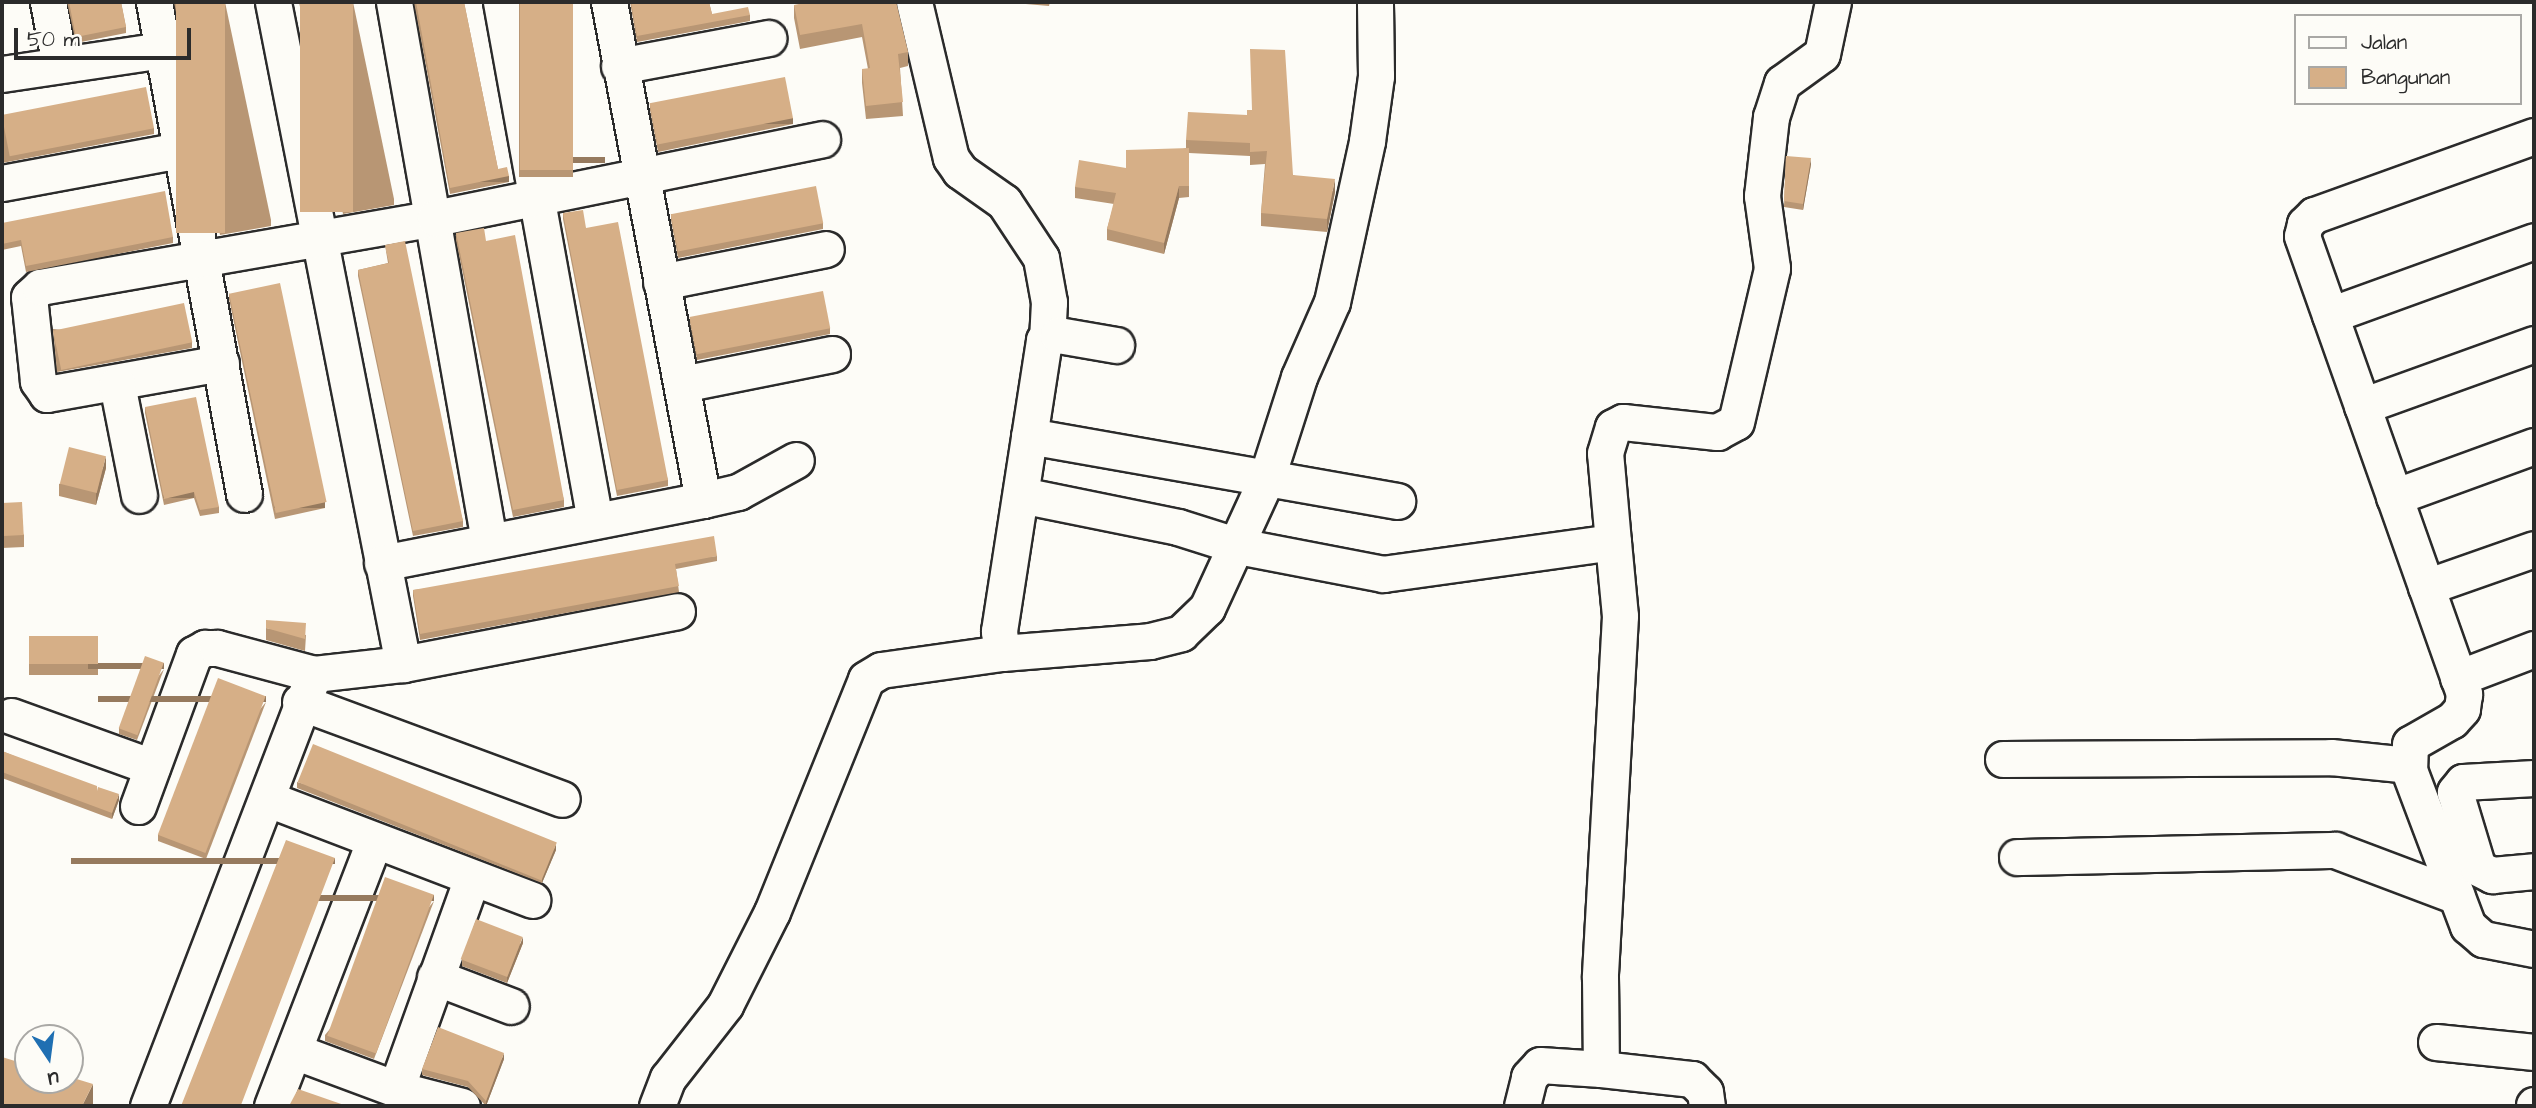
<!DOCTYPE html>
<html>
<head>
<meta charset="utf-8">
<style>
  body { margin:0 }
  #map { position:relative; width:2536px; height:1108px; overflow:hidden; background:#fdfcf7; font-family:"Architects Daughter",sans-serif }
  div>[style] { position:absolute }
  .roads { filter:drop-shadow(2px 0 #2b2b2b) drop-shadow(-2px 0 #2b2b2b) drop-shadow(0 2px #2b2b2b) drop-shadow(0 -2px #2b2b2b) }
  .minor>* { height:35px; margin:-17.5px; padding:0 17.5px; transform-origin:17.5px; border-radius:17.5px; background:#fdfcf7 }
  .wall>* { inset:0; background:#b89674; transform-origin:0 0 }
  .shaded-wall>* { inset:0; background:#967a5e; transform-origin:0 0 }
  .building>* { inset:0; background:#d6af87; transform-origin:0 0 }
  span { translate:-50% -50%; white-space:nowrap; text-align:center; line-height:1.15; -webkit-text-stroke:5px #fdfcf7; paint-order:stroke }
  .frame { position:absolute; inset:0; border:4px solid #2b2b2b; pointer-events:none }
  .legend { position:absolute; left:2294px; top:14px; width:228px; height:91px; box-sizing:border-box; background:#fdfcf7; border:2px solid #a9a8a5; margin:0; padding:9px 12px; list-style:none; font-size:21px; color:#2b2b2b }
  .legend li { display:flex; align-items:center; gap:14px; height:35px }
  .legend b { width:35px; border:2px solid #a9a8a5 }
  .north { position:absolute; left:14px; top:1024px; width:70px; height:70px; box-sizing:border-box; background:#fdfcf7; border:2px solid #a9a8a5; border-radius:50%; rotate:167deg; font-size:19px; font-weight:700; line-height:28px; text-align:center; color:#2b2b2b }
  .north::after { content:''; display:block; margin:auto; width:24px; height:32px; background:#1f6fb2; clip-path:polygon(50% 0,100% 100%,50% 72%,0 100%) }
  .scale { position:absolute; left:14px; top:28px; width:177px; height:32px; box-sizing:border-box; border:4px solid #2b2b2b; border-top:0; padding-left:9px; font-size:21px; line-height:24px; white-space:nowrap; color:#2b2b2b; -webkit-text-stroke:5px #fdfcf7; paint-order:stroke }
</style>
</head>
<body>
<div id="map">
  <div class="roads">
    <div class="minor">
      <i style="left:48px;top:2px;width:64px;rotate:79.2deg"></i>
      <i style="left:154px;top:2px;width:500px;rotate:79.63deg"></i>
      <i style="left:273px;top:2px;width:675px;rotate:78.89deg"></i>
      <i style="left:394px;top:2px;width:547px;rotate:80deg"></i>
      <i style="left:501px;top:2px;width:527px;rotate:79.73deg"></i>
      <i style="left:914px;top:2px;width:160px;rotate:76.7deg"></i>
      <i style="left:951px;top:158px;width:16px;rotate:55deg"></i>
      <i style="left:960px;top:171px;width:54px;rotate:35.2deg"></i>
      <i style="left:1004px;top:202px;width:67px;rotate:56.5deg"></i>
      <i style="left:1041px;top:258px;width:45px;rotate:79.7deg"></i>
      <i style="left:1049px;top:302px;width:35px;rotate:93deg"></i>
      <i style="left:619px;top:66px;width:152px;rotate:-10.6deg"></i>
      <i style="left:2px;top:74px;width:163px;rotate:-8.5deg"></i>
      <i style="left:2534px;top:136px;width:234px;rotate:160.2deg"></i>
      <i style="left:2314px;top:215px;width:13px;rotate:135deg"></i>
      <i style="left:2305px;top:224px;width:12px;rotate:104deg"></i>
      <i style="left:2302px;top:236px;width:486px;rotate:70.5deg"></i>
      <i style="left:2464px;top:694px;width:15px;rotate:98deg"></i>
      <i style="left:2462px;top:709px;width:15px;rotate:132deg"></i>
      <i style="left:2452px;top:720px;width:48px;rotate:150.3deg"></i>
      <i style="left:2410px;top:744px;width:26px;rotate:92deg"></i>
      <i style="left:2409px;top:770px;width:167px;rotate:69.3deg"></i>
      <i style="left:2468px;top:926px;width:20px;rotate:41deg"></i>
      <i style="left:2483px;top:939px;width:52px;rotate:11.1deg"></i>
      <i style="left:2px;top:183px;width:181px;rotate:-10.5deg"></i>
      <i style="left:661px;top:282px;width:168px;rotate:-11.3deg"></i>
      <i style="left:2330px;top:315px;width:217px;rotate:-19.9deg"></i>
      <i style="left:221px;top:363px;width:177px;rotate:169.9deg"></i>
      <i style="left:47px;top:394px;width:16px;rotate:-125deg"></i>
      <i style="left:38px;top:381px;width:84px;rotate:-96.1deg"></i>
      <i style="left:29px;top:297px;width:15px;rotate:-42deg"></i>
      <i style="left:40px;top:287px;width:401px;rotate:-9.9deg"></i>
      <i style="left:435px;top:218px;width:395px;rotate:-11.5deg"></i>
      <i style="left:117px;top:384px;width:113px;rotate:78.8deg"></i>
      <i style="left:682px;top:384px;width:153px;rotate:-11.3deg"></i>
      <i style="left:2362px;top:406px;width:183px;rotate:-19.8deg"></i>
      <i style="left:1029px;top:436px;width:374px;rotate:10deg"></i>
      <i style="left:1021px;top:495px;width:160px;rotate:11.5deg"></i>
      <i style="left:1178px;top:527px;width:63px;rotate:17.6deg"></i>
      <i style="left:1238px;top:546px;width:148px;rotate:10.9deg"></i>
      <i style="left:1383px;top:574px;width:232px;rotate:-7.9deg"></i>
      <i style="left:1613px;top:542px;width:89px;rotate:-95.1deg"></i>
      <i style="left:1605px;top:453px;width:27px;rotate:-73deg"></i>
      <i style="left:1613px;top:427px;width:11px;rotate:-27deg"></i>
      <i style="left:1623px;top:422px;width:95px;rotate:6.1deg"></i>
      <i style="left:1717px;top:432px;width:21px;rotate:-28deg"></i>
      <i style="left:1736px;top:422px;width:158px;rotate:-76.8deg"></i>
      <i style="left:1772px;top:268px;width:73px;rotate:-97.9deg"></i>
      <i style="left:1762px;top:196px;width:80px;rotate:-83.5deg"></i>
      <i style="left:1771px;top:117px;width:36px;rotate:-72deg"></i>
      <i style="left:1782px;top:83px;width:49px;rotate:-35.9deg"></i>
      <i style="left:1822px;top:54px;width:53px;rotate:-78.1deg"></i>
      <i style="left:2394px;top:497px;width:149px;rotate:-20deg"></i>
      <i style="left:703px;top:500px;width:36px;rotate:-13deg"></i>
      <i style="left:738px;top:492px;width:66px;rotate:-28.9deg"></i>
      <i style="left:1613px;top:542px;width:74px;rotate:84.6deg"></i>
      <i style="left:1620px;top:616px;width:362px;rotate:93.2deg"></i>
      <i style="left:1600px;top:977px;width:92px;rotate:89.4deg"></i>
      <i style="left:1601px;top:1069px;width:92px;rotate:6.3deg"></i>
      <i style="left:1692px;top:1079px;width:18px;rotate:45deg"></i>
      <i style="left:1705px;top:1092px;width:14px;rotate:82deg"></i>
      <i style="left:382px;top:563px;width:327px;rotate:-11.1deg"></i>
      <i style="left:703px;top:500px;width:507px;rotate:-100.69deg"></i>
      <i style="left:2426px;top:587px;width:114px;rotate:-19.4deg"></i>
      <i style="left:1002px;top:653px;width:148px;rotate:-4.6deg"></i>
      <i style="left:1150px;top:641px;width:32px;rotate:-14deg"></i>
      <i style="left:1181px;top:633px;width:36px;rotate:-44deg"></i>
      <i style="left:1207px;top:608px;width:141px;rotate:-65.3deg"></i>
      <i style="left:1266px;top:480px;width:108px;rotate:-72.2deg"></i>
      <i style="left:1299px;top:377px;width:82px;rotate:-66.3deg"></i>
      <i style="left:1332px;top:302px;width:165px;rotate:-77.7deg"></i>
      <i style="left:1367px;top:141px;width:66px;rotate:-82.1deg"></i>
      <i style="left:1376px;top:76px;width:74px;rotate:-90.8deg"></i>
      <i style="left:2458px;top:678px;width:81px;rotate:-20.9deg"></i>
      <i style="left:300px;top:702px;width:279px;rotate:20.3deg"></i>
      <i style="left:11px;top:716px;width:150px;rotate:19.9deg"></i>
      <i style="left:2003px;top:759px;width:328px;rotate:-0.3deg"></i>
      <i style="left:2331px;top:757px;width:77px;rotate:5.9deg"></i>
      <i style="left:2534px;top:778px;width:71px;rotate:176.8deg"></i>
      <i style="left:2463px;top:782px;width:13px;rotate:129deg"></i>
      <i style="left:2455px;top:792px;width:79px;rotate:73.2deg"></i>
      <i style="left:2478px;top:868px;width:16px;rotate:27deg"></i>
      <i style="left:2492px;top:875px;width:42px;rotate:-5.4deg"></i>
      <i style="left:268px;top:799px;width:283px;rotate:20.9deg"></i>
      <i style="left:138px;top:806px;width:162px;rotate:-69.8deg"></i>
      <i style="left:194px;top:654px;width:13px;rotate:-29deg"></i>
      <i style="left:205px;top:648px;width:12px"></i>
      <i style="left:217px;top:648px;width:100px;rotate:15deg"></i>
      <i style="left:2017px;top:857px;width:318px;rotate:-1.3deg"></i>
      <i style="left:2335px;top:850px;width:130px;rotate:20.7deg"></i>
      <i style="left:435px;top:977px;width:81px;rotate:20.9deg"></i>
      <i style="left:2436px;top:1042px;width:99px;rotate:5.8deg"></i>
      <i style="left:294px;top:1051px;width:109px;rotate:20.4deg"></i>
      <i style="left:396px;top:1089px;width:224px;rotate:-70.2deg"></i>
      <i style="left:396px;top:1089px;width:68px;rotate:14.4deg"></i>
      <i style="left:148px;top:1106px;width:463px;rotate:-69deg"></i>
      <i style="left:314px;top:674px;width:90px;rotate:-6.4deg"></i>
      <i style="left:403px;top:664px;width:279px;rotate:-10.9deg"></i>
      <i style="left:272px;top:1106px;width:284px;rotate:-68.9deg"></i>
      <i style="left:657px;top:1106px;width:30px;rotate:-69deg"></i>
      <i style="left:668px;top:1078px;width:93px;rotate:-52deg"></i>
      <i style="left:725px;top:1005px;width:104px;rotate:-63.2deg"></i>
      <i style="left:772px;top:912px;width:251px;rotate:-68deg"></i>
      <i style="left:866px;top:679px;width:17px;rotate:-31deg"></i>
      <i style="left:881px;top:670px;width:122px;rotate:-8deg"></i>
      <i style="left:1002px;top:653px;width:22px;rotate:-98deg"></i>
      <i style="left:999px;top:631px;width:294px;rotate:-81.2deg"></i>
      <i style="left:1044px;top:340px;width:15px;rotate:-20deg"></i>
      <i style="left:1058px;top:335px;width:59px;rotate:9.8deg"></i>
      <i style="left:1522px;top:1106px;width:30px;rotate:-76deg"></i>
      <i style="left:1529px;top:1077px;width:16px;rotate:-47deg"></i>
      <i style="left:1540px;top:1065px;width:61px;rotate:3.8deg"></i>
      <i style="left:2534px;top:1106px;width:1px;rotate:-90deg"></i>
    </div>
  </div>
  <div class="wall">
    <i style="clip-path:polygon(67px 2px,121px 2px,126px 27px,126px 33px,76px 43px)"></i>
    <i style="clip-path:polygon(174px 2px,225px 2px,271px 220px,271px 226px,220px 235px)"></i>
    <i style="clip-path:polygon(299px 2px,353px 2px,394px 199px,394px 205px,343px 214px)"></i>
    <i style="clip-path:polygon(414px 2px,464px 2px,498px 169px,509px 182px,450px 194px)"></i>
    <i style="left:519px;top:2px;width:54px;height:175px"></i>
    <i style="clip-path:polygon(630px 2px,709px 2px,712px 14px,750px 15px,750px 21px,637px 42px)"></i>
    <i style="clip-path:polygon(896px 2px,908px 52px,908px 66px,900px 68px,903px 116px,866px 119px,862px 83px,862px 69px,868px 69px,862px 37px,800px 49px,794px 18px,794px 5px)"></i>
    <i style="clip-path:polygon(1014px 2px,1050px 2px,1049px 6px,1014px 3px)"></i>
    <i style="clip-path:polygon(650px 104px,793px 124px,658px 152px,650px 110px)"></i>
    <i style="clip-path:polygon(2px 115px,154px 128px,154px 134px,2px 163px)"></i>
    <i style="clip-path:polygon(1247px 115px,1293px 175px,1335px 192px,1327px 232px,1261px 226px,1261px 213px,1265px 164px,1250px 165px,1250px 156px,1189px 153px,1189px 197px,1179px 198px,1164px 254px,1107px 240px,1107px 229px,1114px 204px,1075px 198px,1075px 187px,1126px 168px,1186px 148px,1186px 140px)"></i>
    <i style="clip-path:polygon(1786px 156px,1811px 164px,1803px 210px,1784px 207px)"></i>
    <i style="clip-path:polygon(563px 213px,586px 228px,668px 480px,668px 486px,617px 496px,563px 219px)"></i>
    <i style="clip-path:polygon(671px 214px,823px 223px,823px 229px,678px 258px,671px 220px)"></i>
    <i style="clip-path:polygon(2px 223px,173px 237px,173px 243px,26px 272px,21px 246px,2px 250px)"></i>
    <i style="clip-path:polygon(456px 233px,486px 241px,564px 500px,564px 507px,513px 517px,456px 240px)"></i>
    <i style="clip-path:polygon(385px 245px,463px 521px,463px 527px,413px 536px,358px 276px,358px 270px,388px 263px)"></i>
    <i style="clip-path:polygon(229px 293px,325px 508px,275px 519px,229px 299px)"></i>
    <i style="clip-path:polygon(690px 317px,830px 328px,830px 334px,697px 360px,690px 323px)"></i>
    <i style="clip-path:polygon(53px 329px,192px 342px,192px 348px,57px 372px)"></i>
    <i style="clip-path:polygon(145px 407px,219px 507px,219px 513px,200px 516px,194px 498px,164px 505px,145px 413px)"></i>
    <i style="clip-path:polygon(106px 468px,96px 505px,59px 496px,59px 484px)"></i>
    <i style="clip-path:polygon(2px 503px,24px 535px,24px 547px,2px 548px)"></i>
    <i style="clip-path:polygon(717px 556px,717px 561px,676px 569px,679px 592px,420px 640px,413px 596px,413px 590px)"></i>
    <i style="clip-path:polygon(266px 628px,306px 635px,305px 651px,266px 640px)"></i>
    <i style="left:29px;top:636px;width:69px;height:39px"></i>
    <i style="clip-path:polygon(164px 669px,137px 740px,119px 734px,119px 728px)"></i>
    <i style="clip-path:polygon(266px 702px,206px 859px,158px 841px,158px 835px)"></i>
    <i style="clip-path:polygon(2px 751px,119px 800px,112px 819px,2px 778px)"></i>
    <i style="clip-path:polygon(297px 782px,556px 850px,542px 883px,297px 788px)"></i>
    <i style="clip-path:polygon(434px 901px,374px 1059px,325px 1041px,325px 1035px)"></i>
    <i style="clip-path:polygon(523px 943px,507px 983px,462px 966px,462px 960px)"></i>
    <i style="clip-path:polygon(504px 1059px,486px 1106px,468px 1087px,422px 1075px,422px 1069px)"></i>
  </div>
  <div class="shaded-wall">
    <i style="left:793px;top:118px;width:6px;height:138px;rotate:90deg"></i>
    <i style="left:605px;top:157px;width:6px;height:52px;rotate:90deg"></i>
    <i style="clip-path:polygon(1811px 158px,1811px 164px,1803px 210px,1803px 204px)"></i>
    <i style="left:509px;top:176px;width:6px;height:60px;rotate:90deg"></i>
    <i style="clip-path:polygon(1335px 179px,1335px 192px,1327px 232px,1327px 219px)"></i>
    <i style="clip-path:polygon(1179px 186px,1179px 198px,1164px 254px,1164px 243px)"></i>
    <i style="clip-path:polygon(106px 456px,106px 468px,96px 505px,96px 494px)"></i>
    <i style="left:194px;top:492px;width:6px;height:31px;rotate:90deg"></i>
    <i style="left:325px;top:502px;width:6px;height:51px;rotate:90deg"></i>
    <i style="left:164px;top:663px;width:6px;height:76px;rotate:90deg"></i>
    <i style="left:266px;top:696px;width:6px;height:168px;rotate:90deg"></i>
    <i style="clip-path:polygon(119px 794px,119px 800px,112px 819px,112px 813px)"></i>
    <i style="clip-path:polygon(556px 844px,556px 850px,542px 883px,542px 877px)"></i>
    <i style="left:335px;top:858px;width:6px;height:264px;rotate:90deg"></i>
    <i style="left:434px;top:895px;width:6px;height:169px;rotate:90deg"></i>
    <i style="clip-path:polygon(523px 937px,523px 943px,507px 983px,507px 977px)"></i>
    <i style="clip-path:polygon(504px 1053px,504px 1059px,486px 1106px,486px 1101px)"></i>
    <i style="clip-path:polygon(93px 1084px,93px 1106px,82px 1106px)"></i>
  </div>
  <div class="building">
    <i style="clip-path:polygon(69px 2px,121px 2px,126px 27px,76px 37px)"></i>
    <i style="left:176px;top:2px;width:49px;height:231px"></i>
    <i style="left:300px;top:2px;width:53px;height:210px"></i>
    <i style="clip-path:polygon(416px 2px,464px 2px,498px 169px,507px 167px,509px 176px,450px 188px)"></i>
    <i style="left:520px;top:2px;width:53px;height:168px"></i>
    <i style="clip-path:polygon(631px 2px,709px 2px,712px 14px,748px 7px,750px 15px,637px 36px)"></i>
    <i style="clip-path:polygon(809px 2px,896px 2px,908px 52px,898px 54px,903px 102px,866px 106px,862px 69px,870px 68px,862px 24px,800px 35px,794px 5px)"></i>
    <i style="clip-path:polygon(1250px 49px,1285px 50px,1293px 175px,1335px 179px,1327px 219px,1261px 213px,1267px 151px,1250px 152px,1250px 143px,1186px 140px,1188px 112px,1247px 115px,1247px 110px,1252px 110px)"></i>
    <i style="left:785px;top:77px;width:42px;height:138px;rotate:79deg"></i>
    <i style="left:146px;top:87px;width:42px;height:147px;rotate:79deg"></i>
    <i style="clip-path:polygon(1189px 148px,1189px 186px,1179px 186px,1164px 243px,1107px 229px,1116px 193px,1075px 187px,1079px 160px,1126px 168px,1126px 150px)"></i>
    <i style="clip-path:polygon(1786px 156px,1811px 158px,1803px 204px,1784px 201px)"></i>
    <i style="left:816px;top:186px;width:38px;height:148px;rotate:79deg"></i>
    <i style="clip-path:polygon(165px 191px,173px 237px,26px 266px,21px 240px,2px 244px,2px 223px)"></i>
    <i style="clip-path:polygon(583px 210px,586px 228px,618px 222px,668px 480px,617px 490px,563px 213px)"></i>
    <i style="clip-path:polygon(484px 228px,486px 241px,515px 235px,564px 500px,513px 510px,456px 233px)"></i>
    <i style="clip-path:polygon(405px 241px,463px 521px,413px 531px,358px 270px,389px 263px,385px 245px)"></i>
    <i style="left:280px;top:283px;width:224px;height:52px;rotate:78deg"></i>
    <i style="left:823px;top:291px;width:38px;height:136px;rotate:79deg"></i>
    <i style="left:184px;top:303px;width:40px;height:134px;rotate:78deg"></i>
    <i style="clip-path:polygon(196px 397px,219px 507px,200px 510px,194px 492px,164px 499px,145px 407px)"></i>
    <i style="left:69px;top:447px;width:38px;height:38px;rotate:14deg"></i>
    <i style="left:22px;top:502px;width:33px;height:20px;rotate:87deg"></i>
    <i style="clip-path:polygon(714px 536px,717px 556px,675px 564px,679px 586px,420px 634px,413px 590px)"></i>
    <i style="clip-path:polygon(266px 620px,306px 623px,305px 639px,266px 628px)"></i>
    <i style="left:29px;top:636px;width:69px;height:28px"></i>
    <i style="left:145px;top:656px;width:20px;height:77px;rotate:20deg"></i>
    <i style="left:218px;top:678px;width:51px;height:168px;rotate:21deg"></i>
    <i style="left:313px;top:744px;width:263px;height:41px;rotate:22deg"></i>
    <i style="clip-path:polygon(2px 751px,97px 786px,97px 791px,98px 787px,119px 794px,112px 813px,2px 772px)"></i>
    <i style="clip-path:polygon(286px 840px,335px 858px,241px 1105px,244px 1106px,181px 1106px)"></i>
    <i style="left:385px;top:877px;width:52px;height:169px;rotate:20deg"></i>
    <i style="left:476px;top:919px;width:50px;height:43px;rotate:21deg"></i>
    <i style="clip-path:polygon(438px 1027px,504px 1053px,486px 1101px,468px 1081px,422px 1069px)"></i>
    <i style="clip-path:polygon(2px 1057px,28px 1065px,28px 1080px,70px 1080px,70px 1077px,93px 1084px,82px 1106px,2px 1106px)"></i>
    <i style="clip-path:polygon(298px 1089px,347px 1106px,289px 1106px)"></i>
  </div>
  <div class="frame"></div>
  <ul class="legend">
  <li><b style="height:9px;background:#fdfcf7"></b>Jalan</li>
  <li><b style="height:19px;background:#d6af87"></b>Bangunan</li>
  </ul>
  <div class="north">U</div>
  <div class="scale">50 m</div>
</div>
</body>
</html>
